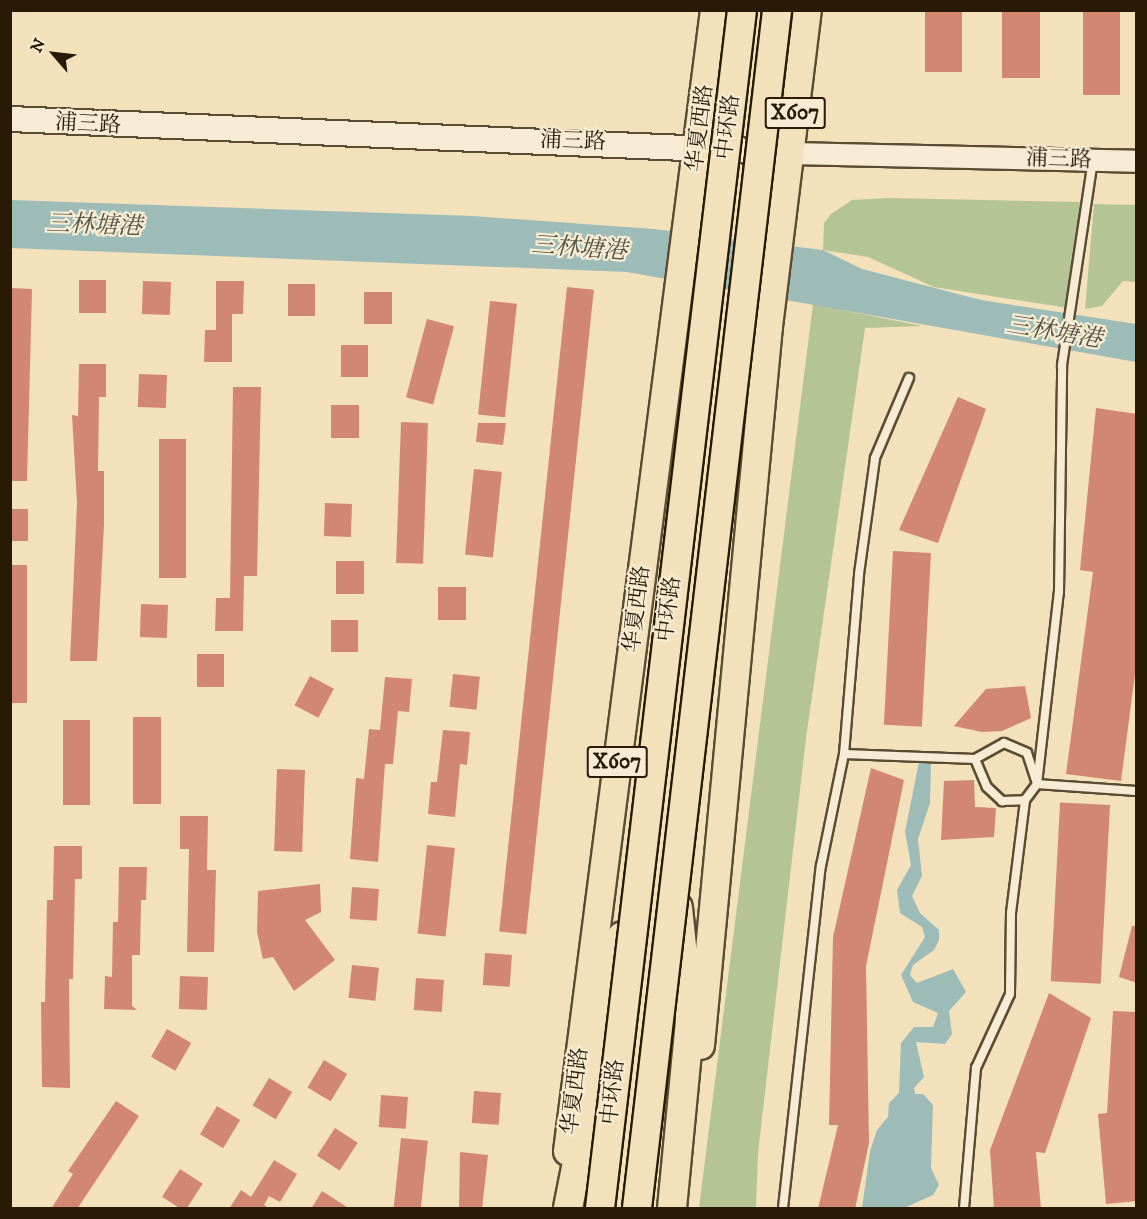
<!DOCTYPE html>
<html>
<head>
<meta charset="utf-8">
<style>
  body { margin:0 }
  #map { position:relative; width:1147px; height:1219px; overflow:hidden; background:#f2e1bb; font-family:"IM FELL DW Pica","Noto Serif SC",serif }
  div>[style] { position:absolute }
  .green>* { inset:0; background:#b5c494 }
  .water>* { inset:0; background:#9dbcb8 }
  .building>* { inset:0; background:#d28772; transform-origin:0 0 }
  .roads { filter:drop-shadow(2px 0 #5a4c32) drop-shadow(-2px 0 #5a4c32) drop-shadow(0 2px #5a4c32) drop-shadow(0 -2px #5a4c32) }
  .service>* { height:8px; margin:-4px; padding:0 4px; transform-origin:4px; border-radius:4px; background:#f7ecd3 }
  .tertiary>* { height:21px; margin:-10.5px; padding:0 10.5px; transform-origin:10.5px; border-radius:10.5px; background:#f7ecd3 }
  .secondary>* { height:24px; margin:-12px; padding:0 12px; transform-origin:12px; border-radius:12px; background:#f7ecd3 }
  .primary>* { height:27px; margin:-13.5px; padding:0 13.5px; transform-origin:13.5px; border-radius:13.5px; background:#f2e1bb }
  .trunk>* { height:28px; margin:-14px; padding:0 14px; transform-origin:14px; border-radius:14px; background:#f2e1bb }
  .bridges { filter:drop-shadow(2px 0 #281a05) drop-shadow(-2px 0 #281a05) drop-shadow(0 2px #281a05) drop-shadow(0 -2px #281a05) }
  .trunk-bridge>* { height:28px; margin:-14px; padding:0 14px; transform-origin:14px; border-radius:14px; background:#f2e1bb }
  span { translate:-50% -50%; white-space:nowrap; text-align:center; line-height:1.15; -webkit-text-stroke:4.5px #f7ecd3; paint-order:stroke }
  .shield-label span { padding:2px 4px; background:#f7ecd3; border:2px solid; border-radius:4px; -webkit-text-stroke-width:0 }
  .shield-label { font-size:21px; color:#281a05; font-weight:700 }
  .street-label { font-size:22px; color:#281a05 }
  .water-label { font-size:24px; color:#515344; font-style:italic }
  .frame { position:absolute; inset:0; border:12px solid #281a05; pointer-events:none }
  .north { position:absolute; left:24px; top:24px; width:60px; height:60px; -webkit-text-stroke:4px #f7ecd3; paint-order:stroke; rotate:298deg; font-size:16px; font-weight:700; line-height:24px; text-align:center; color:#281a05 }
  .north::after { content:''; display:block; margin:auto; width:21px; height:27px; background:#281a05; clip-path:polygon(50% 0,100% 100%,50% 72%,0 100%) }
</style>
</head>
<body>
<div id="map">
  <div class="green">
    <i style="clip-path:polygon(889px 198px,1080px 202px,1068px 308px,934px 287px,868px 257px,823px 250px,824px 223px,831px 214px,852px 200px)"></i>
    <i style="clip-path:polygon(1094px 204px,1136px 205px,1136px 282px,1123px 281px,1102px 306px,1085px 309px)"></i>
    <i style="clip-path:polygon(813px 304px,922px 326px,865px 328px,806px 738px,758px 1153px,756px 1208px,699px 1208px)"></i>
  </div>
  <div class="water">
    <i style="clip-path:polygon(11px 200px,473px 216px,654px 229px,823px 250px,862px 269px,981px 300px,1136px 324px,1136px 362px,627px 272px,11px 248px)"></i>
    <i style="clip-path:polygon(920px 757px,931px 762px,930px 803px,918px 839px,922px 876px,912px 896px,920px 913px,939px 930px,939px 940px,934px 950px,913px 965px,910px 975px,917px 983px,953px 969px,966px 992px,949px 1011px,952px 1034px,945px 1044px,916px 1042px,924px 1077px,914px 1088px,915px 1094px,923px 1094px,933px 1105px,931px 1168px,939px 1185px,933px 1195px,904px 1208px,862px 1208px,870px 1151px,877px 1130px,888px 1117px,889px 1103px,899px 1093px,901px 1043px,914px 1027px,933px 1027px,938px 1013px,913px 1002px,901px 975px,925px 937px,922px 927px,900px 913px,897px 890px,911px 865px,905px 832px)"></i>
  </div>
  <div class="building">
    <i style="left:925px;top:10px;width:37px;height:62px"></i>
    <i style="left:1002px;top:10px;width:38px;height:68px"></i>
    <i style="left:1083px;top:10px;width:37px;height:85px"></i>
    <i style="left:79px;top:280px;width:27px;height:33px"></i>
    <i style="left:143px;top:281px;width:28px;height:33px;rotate:2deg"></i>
    <i style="clip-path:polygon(216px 281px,244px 281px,243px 314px,232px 314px,232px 362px,204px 362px,205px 330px,216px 330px)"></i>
    <i style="left:288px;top:284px;width:27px;height:32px"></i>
    <i style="left:567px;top:287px;width:27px;height:648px;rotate:6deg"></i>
    <i style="clip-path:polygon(10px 288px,32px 289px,27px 481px,10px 481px)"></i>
    <i style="left:364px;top:292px;width:28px;height:32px"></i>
    <i style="left:490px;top:301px;width:27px;height:114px;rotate:6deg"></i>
    <i style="left:427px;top:319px;width:28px;height:81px;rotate:15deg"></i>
    <i style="left:341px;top:345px;width:27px;height:32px"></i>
    <i style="clip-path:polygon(79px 364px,106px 364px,106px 397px,99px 397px,98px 471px,104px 471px,104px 524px,97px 661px,70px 661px,77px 503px,72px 415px,78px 416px)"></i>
    <i style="left:139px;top:374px;width:28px;height:33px;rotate:2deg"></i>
    <i style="clip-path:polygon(233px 387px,261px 387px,257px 576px,244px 576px,243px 631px,215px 631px,216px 598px,230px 598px)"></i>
    <i style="clip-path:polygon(958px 397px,986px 409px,938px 543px,899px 530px)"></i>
    <i style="left:331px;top:405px;width:28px;height:33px"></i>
    <i style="clip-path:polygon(1096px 408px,1137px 414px,1137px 659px,1121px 781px,1066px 774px,1093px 572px,1080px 570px)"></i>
    <i style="left:401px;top:422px;width:27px;height:141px;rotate:2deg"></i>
    <i style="clip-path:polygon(478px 423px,506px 423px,503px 445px,476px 442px)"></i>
    <i style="left:159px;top:439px;width:27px;height:139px"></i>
    <i style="left:474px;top:469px;width:28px;height:86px;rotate:6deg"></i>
    <i style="left:325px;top:503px;width:27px;height:33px;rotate:2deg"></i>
    <i style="left:10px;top:509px;width:18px;height:32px"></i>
    <i style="left:893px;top:551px;width:38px;height:174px;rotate:3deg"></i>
    <i style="left:336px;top:561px;width:28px;height:33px"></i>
    <i style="left:10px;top:565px;width:17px;height:138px"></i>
    <i style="left:438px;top:587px;width:28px;height:33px"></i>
    <i style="left:141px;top:604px;width:27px;height:33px;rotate:2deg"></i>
    <i style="left:331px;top:620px;width:27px;height:32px"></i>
    <i style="left:197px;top:654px;width:27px;height:33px"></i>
    <i style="left:453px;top:674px;width:27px;height:33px;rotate:6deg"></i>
    <i style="left:310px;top:676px;width:27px;height:33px;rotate:28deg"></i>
    <i style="clip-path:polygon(385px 677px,412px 679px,409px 712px,398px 711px,393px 764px,385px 764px,378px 862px,350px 859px,356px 778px,364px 779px,369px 729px,380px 730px)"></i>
    <i style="clip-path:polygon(1025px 686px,1031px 718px,1002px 731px,982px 732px,954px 726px,986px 689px)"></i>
    <i style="left:133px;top:717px;width:28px;height:87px"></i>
    <i style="left:63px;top:720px;width:27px;height:85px"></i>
    <i style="clip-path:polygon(443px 730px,470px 732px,467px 765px,460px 764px,455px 817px,428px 814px,431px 782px,437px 782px)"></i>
    <i style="clip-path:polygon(871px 768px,904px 780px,866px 966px,869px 1143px,855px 1209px,818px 1209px,838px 1125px,829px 1125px,833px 937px)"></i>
    <i style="left:277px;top:769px;width:28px;height:82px;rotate:2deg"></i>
    <i style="clip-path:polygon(974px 780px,975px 807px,996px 808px,994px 837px,941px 840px,944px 781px)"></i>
    <i style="left:1110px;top:805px;width:179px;height:50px;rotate:93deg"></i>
    <i style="clip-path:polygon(180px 816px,208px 816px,207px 870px,216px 870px,214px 952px,187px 952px,189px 849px,180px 849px)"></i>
    <i style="left:427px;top:845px;width:28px;height:89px;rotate:6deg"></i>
    <i style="clip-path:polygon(54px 846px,82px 846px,82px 879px,75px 879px,73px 979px,69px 979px,70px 1088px,42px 1087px,41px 1002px,45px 1002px,47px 900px,53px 900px)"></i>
    <i style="clip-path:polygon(119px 867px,147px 867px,146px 900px,141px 900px,140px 955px,132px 955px,132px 1006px,137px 1010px,104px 1009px,105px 976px,112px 977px,113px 922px,118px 922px)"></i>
    <i style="clip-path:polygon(320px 884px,321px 912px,305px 920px,335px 960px,294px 991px,273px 957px,263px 959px,257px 932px,258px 891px)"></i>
    <i style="left:352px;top:887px;width:27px;height:32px;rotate:4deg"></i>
    <i style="clip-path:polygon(1132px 926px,1137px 926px,1137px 983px,1119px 977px)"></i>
    <i style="left:485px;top:953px;width:27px;height:32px;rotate:4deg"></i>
    <i style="left:352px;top:965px;width:27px;height:33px;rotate:6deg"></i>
    <i style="left:180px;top:976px;width:28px;height:33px;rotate:2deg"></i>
    <i style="left:416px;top:978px;width:28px;height:32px;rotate:4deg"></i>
    <i style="clip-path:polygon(1049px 993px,1091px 1018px,1045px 1153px,1036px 1152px,1041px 1209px,994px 1209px,990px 1150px)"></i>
    <i style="clip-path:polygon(1113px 1011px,1137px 1012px,1137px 1201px,1106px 1204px,1098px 1114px,1107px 1113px)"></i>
    <i style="left:167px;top:1029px;width:28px;height:32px;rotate:30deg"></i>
    <i style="left:324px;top:1060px;width:27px;height:32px;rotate:31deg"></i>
    <i style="left:269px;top:1078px;width:27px;height:32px;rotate:31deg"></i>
    <i style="left:474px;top:1091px;width:27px;height:32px;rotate:4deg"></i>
    <i style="left:381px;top:1095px;width:27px;height:32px;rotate:4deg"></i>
    <i style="clip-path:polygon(116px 1101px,139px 1116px,77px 1209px,51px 1209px,73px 1174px,68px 1171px)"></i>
    <i style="left:217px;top:1106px;width:27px;height:33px;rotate:31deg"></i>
    <i style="left:335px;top:1128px;width:27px;height:33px;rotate:33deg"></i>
    <i style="left:401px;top:1138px;width:27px;height:71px;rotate:6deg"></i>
    <i style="clip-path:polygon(460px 1152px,488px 1155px,482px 1209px,459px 1209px)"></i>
    <i style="clip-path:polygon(274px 1160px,297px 1174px,280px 1202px,269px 1196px,264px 1205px,270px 1209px,229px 1209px,241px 1190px,251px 1197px)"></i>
    <i style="left:180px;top:1169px;width:27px;height:33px;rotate:33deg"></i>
    <i style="clip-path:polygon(322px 1191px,350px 1209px,311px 1209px)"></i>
  </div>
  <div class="roads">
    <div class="service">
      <i style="left:844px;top:754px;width:131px;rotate:2.2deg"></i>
      <i style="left:975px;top:759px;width:33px;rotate:-29deg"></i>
      <i style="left:1004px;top:743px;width:25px;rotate:23deg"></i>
      <i style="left:1027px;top:753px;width:33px;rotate:72deg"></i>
      <i style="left:1037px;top:784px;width:193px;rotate:-83.5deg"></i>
      <i style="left:1059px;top:592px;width:227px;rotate:-89.2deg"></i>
      <i style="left:1062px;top:365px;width:206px;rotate:-81.4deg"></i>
      <i style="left:975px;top:759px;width:30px;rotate:67deg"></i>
      <i style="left:987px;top:787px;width:21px;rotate:43deg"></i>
      <i style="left:1002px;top:801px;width:23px;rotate:-2deg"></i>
      <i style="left:783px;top:1208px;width:344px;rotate:-83.7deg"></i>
      <i style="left:821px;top:866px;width:114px;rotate:-78.4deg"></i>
      <i style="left:844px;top:754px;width:181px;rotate:-85.2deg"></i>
      <i style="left:859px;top:574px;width:117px;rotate:-82.1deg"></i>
      <i style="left:875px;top:458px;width:87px;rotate:-67deg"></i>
      <i style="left:964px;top:1208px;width:141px;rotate:-85.1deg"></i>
      <i style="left:976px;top:1068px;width:81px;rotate:-65.3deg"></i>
      <i style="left:1010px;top:994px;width:81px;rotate:-89.3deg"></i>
      <i style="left:1011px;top:913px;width:114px;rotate:-82.9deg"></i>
      <i style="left:1025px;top:800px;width:20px;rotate:-53deg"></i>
      <i style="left:1037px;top:784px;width:99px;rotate:4deg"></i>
    </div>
    <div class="tertiary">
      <i style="left:791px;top:153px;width:345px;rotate:1.3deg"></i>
    </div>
    <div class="secondary">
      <i style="left:10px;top:119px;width:769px;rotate:2.46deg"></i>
    </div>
    <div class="primary">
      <i style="left:700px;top:1045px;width:722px;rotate:-84.6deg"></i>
      <i style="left:768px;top:326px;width:318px;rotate:-83deg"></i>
      <i style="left:567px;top:1151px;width:1150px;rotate:-82.66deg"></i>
    </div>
    <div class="trunk">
      <i style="left:568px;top:1208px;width:277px;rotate:-78.8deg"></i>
      <i style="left:672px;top:1208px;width:187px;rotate:-84.5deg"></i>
      <i style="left:690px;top:1022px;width:115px;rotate:-96deg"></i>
    </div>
  </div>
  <div class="bridges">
    <div class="trunk-bridge">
      <i style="left:600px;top:1208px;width:1206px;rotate:-83.24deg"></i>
      <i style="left:637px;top:1208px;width:1206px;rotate:-83.33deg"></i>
    </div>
  </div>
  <div class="shield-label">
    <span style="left:795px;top:113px">X607</span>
    <span style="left:617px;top:762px">X607</span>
  </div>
  <div class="street-label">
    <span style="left:88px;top:124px;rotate:3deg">浦三路</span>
    <span style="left:728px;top:127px;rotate:-83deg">中环路</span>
    <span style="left:700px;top:128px;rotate:-83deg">华夏西路</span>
    <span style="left:573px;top:141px;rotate:2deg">浦三路</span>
    <span style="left:1059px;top:159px;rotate:2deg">浦三路</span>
    <span style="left:637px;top:609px;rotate:-83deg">华夏西路</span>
    <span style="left:669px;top:609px;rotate:-83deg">中环路</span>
    <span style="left:575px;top:1091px;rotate:-83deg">华夏西路</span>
    <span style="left:613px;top:1092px;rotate:-84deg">中环路</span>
  </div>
  <div class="water-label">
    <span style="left:94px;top:226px;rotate:2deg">三林塘港</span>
    <span style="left:579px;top:249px;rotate:4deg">三林塘港</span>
    <span style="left:1054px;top:333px;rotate:9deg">三林塘港</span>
  </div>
  <div class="frame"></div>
  <div class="north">N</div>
</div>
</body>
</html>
